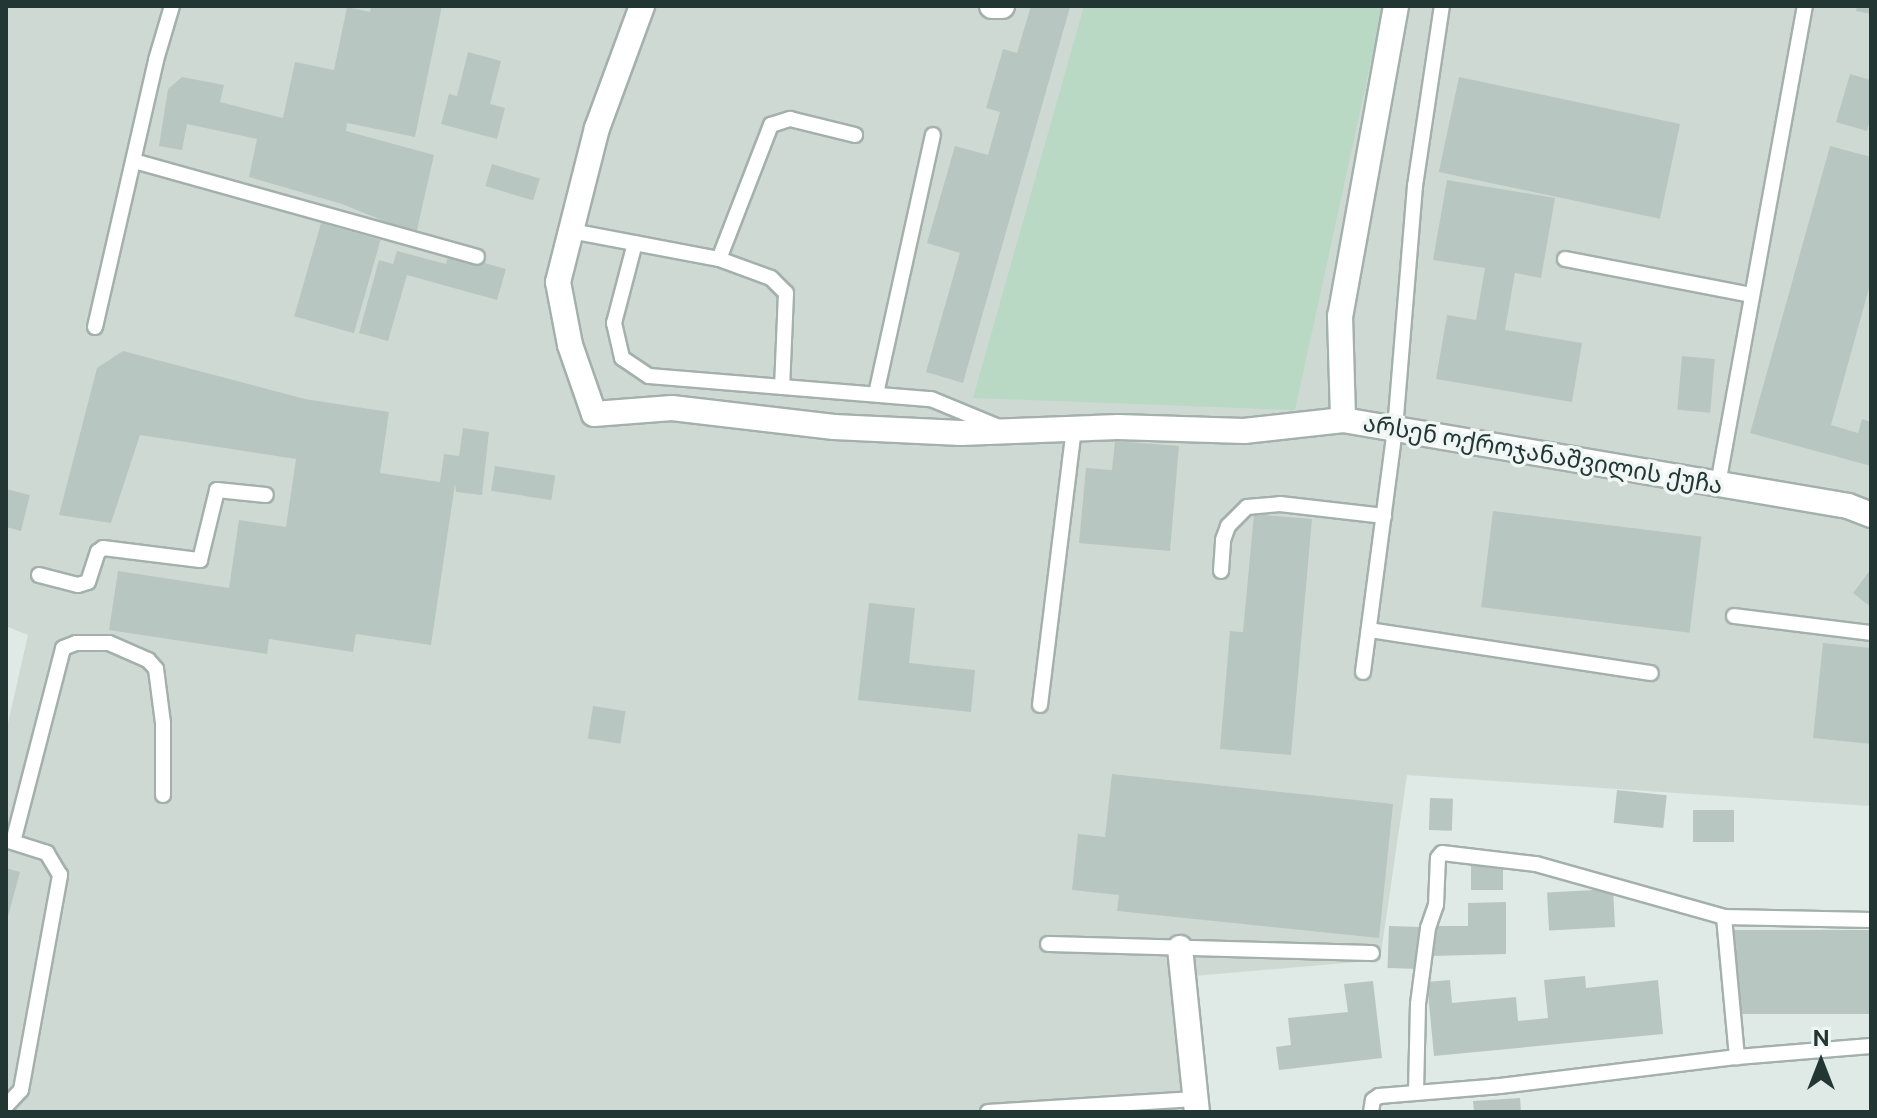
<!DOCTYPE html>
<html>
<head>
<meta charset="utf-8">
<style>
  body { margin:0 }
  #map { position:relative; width:1877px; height:1118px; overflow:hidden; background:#dfe9e5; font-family:"Public Sans","Noto Sans Georgian",sans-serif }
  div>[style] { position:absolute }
  .built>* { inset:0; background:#ced9d4 }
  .green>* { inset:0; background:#b9d9c4 }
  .building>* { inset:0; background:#b8c6c1; transform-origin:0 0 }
  .roads { filter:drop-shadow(2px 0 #a3b0ac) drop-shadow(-2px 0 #a3b0ac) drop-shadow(0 2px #a3b0ac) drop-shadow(0 -2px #a3b0ac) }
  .service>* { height:14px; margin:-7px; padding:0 7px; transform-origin:7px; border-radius:7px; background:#fff }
  .minor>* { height:24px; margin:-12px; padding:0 12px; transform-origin:12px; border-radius:12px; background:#fff }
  span { translate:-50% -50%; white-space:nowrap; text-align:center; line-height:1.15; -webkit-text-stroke:7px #eff6f3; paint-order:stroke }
  .street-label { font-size:24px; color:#223733 }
  .frame { position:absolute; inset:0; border:8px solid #223733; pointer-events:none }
  .north { position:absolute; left:1781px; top:1022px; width:80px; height:80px; -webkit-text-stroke:6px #eff6f3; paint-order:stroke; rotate:0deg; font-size:22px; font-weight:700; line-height:32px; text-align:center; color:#223733 }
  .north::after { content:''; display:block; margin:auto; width:28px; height:36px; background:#223733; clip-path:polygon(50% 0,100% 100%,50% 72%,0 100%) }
</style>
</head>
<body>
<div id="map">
  <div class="built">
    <i style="clip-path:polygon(6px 6px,1871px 6px,1871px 806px,1407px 775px,1380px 960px,1171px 978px,1183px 1112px,6px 1112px,6px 732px,28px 635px,6px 626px)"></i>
  </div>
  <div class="green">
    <i style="clip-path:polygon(1084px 6px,1383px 6px,1295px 410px,973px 398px)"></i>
  </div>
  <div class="building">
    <i style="clip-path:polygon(371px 6px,442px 6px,415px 137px,347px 123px,346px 131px,434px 155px,416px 234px,342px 204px,249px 177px,257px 139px,187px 124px,182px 150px,159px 146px,168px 89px,182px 77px,224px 85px,220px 102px,283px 118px,295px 62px,334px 70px,347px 7px,370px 12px)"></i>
    <i style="clip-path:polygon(1031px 6px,1070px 7px,963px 383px,926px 372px,960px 253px,927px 243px,955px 146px,988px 155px,1000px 112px,986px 108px,1003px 49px,1017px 53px)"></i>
    <i style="clip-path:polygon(1857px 6px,1871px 6px,1871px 14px,1856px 11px)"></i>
    <i style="clip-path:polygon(468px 52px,501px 61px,490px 104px,505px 108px,497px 139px,441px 124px,449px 94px,457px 96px)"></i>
    <i style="clip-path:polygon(1850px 74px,1871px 80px,1871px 117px,1867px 131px,1836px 122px)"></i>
    <i style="left:1459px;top:77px;width:226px;height:97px;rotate:12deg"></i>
    <i style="clip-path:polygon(1830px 146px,1871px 157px,1871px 281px,1831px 425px,1858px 433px,1862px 419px,1871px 422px,1871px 466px,1750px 433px)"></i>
    <i style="left:492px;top:164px;width:50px;height:23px;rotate:17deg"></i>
    <i style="clip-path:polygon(1447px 180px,1555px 198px,1541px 278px,1515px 273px,1505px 330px,1582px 343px,1572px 402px,1436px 379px,1447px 315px,1476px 320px,1485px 268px,1433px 260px)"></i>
    <i style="left:321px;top:223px;width:62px;height:97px;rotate:16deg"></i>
    <i style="clip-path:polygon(397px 251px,446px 264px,449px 253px,506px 269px,497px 300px,407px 275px,388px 341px,359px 333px,379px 260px,393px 264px)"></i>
    <i style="clip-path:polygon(123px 351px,305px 399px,389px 412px,380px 473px,440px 482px,444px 454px,459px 456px,463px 428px,489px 432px,482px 495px,456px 492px,455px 484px,431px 645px,356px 634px,353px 652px,269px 639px,267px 654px,109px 630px,118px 571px,229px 588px,239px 520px,286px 527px,296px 459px,140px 435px,111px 523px,59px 515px,97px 368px)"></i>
    <i style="left:1682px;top:356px;width:33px;height:54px;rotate:5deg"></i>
    <i style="clip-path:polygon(1115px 441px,1179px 446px,1170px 551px,1079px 543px,1086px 468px,1112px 470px)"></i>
    <i style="left:495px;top:466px;width:61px;height:25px;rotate:9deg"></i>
    <i style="clip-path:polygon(6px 489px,30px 495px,21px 531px,6px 527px)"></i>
    <i style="left:1493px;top:511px;width:210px;height:97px;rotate:7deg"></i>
    <i style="clip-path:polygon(1254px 514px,1312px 519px,1291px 755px,1220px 749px,1230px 631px,1243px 632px)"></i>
    <i style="clip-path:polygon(1871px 569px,1871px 607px,1853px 593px)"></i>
    <i style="clip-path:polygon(869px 603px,915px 608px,909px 663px,975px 670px,971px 712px,858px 700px)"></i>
    <i style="clip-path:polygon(1823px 643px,1871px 648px,1871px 744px,1813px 738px)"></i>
    <i style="left:593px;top:706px;width:33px;height:33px;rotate:9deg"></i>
    <i style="clip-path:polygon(1112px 774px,1393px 804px,1379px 938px,1117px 911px,1119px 895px,1072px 890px,1078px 834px,1105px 837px)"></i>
    <i style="left:1617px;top:790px;width:50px;height:33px;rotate:6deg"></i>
    <i style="left:1430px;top:798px;width:23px;height:32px;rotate:2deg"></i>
    <i style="left:1693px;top:810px;width:41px;height:32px"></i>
    <i style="left:1471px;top:865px;width:32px;height:25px"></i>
    <i style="clip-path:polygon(6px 868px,20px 872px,7px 920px,6px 920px)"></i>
    <i style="left:1613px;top:889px;width:38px;height:66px;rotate:87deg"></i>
    <i style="clip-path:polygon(1506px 902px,1506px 954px,1432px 956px,1432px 926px,1468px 926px,1468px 903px)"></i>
    <i style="left:1389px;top:926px;width:32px;height:42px;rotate:2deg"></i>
    <i style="left:1871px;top:930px;width:84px;height:139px;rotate:90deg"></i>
    <i style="clip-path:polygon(1585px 976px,1586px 988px,1658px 980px,1663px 1034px,1434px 1056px,1427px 982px,1450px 980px,1452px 1003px,1516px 997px,1518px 1021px,1548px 1018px,1544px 980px)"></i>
    <i style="clip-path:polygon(1373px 981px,1382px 1058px,1279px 1070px,1276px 1047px,1291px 1045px,1288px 1018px,1348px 1012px,1344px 984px)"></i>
    <i style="clip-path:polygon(1520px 1098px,1521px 1112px,1474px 1112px,1473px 1101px)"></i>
  </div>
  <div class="roads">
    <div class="service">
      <i style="left:134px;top:161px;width:356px;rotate:15.6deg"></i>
      <i style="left:571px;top:231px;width:151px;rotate:10.7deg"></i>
      <i style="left:719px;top:259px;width:55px;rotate:20.1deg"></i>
      <i style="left:771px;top:278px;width:21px;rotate:45deg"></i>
      <i style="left:786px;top:293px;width:94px;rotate:92.4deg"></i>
      <i style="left:635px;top:243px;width:83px;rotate:104.7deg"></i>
      <i style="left:614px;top:323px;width:36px;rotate:77deg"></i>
      <i style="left:622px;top:358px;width:32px;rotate:34deg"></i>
      <i style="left:649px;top:376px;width:283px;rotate:4.7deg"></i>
      <i style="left:931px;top:399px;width:74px;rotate:22.4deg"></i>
      <i style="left:719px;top:259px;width:144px;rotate:-68.8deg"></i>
      <i style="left:771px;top:125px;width:20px;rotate:-18deg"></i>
      <i style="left:790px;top:119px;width:67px;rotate:13.8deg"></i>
      <i style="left:1565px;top:259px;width:190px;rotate:10.9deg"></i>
      <i style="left:95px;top:327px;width:274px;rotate:-77.1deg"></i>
      <i style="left:156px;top:60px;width:56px;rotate:-73.5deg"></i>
      <i style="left:876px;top:394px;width:265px;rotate:-77.6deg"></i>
      <i style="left:1718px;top:484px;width:486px;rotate:-79.7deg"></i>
      <i style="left:1221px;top:571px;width:31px;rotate:-86deg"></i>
      <i style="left:1223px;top:540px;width:15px;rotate:-70deg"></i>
      <i style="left:1228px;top:526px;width:27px;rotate:-45deg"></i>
      <i style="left:1247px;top:507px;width:33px;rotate:-5deg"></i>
      <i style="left:1280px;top:504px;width:105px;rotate:6.6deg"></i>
      <i style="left:39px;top:575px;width:40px;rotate:14.4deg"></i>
      <i style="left:78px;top:585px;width:10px;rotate:-17deg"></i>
      <i style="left:88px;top:582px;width:32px;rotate:-72deg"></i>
      <i style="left:98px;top:552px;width:6px;rotate:-39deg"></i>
      <i style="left:103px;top:548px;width:98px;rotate:7.1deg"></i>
      <i style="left:200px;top:560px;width:72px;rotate:-76.3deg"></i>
      <i style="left:217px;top:490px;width:49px;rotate:5.8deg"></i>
      <i style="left:1734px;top:616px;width:138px;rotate:7.1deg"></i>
      <i style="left:1369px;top:630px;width:285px;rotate:8.7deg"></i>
      <i style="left:1363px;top:672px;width:245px;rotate:-82.5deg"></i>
      <i style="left:1395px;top:429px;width:244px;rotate:-85.3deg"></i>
      <i style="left:1415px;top:186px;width:182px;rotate:-81.5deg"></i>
      <i style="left:1040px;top:705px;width:278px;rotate:-83deg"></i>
      <i style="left:13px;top:842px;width:200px;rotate:-75.5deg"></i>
      <i style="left:63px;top:648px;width:14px;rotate:-21deg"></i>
      <i style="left:76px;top:643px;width:33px"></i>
      <i style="left:109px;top:643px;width:43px;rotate:23.6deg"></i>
      <i style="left:148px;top:660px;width:12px;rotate:48deg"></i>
      <i style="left:156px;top:669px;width:54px;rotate:82.6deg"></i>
      <i style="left:163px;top:723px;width:72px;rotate:90deg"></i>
      <i style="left:1724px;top:917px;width:141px;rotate:84.7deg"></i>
      <i style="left:1048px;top:944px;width:324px;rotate:1.6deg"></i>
      <i style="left:1416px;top:1092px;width:88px;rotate:-88.7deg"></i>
      <i style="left:1418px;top:1004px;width:77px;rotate:-82.5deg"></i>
      <i style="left:1428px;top:928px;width:24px;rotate:-71deg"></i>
      <i style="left:1436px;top:905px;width:47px;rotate:-87.6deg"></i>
      <i style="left:1438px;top:858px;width:6px;rotate:-51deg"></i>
      <i style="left:1442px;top:853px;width:95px;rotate:6.7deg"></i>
      <i style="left:1536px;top:864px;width:195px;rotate:15.7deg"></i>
      <i style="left:1724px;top:917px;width:147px;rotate:1.2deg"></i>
      <i style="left:6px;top:1106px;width:22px;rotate:-47deg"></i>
      <i style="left:21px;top:1090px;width:219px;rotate:-79.7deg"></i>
      <i style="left:60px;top:875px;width:26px;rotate:-121deg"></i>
      <i style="left:47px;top:853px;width:43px;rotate:-162.4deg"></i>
      <i style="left:988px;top:1112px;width:207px;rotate:-3.6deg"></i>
      <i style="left:1371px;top:1112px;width:12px;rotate:-81deg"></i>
      <i style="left:1373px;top:1100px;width:7px;rotate:-34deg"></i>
      <i style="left:1379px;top:1096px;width:121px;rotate:-4.7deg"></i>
      <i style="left:1500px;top:1086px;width:239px;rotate:-7deg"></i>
      <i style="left:1737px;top:1057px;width:134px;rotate:-4.7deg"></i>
    </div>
    <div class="minor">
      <i style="left:642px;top:6px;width:130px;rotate:110.2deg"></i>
      <i style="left:597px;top:128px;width:159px;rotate:104.2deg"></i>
      <i style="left:558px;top:282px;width:64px;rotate:79.2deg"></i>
      <i style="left:570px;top:345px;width:73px;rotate:70.8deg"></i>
      <i style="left:594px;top:414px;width:78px;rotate:-4.4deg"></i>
      <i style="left:672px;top:408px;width:163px;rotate:6.7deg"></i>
      <i style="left:834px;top:427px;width:127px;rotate:2.7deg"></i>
      <i style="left:961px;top:433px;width:157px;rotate:-2.2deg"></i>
      <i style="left:1118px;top:427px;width:126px;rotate:1.8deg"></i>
      <i style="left:1244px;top:431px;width:100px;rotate:-6.3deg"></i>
      <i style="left:992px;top:6px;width:10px"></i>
      <i style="left:1396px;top:6px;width:315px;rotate:100.2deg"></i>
      <i style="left:1340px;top:316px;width:104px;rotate:88.3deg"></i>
      <i style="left:1343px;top:420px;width:512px;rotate:9.66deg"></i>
      <i style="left:1848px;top:506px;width:25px;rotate:21deg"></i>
      <i style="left:1180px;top:948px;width:165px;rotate:84.1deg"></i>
    </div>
  </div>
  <div class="street-label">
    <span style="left:1543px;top:454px;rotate:10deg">არსენ ოქროჯანაშვილის ქუჩა</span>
  </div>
  <div class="frame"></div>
  <div class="north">N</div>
</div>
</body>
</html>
